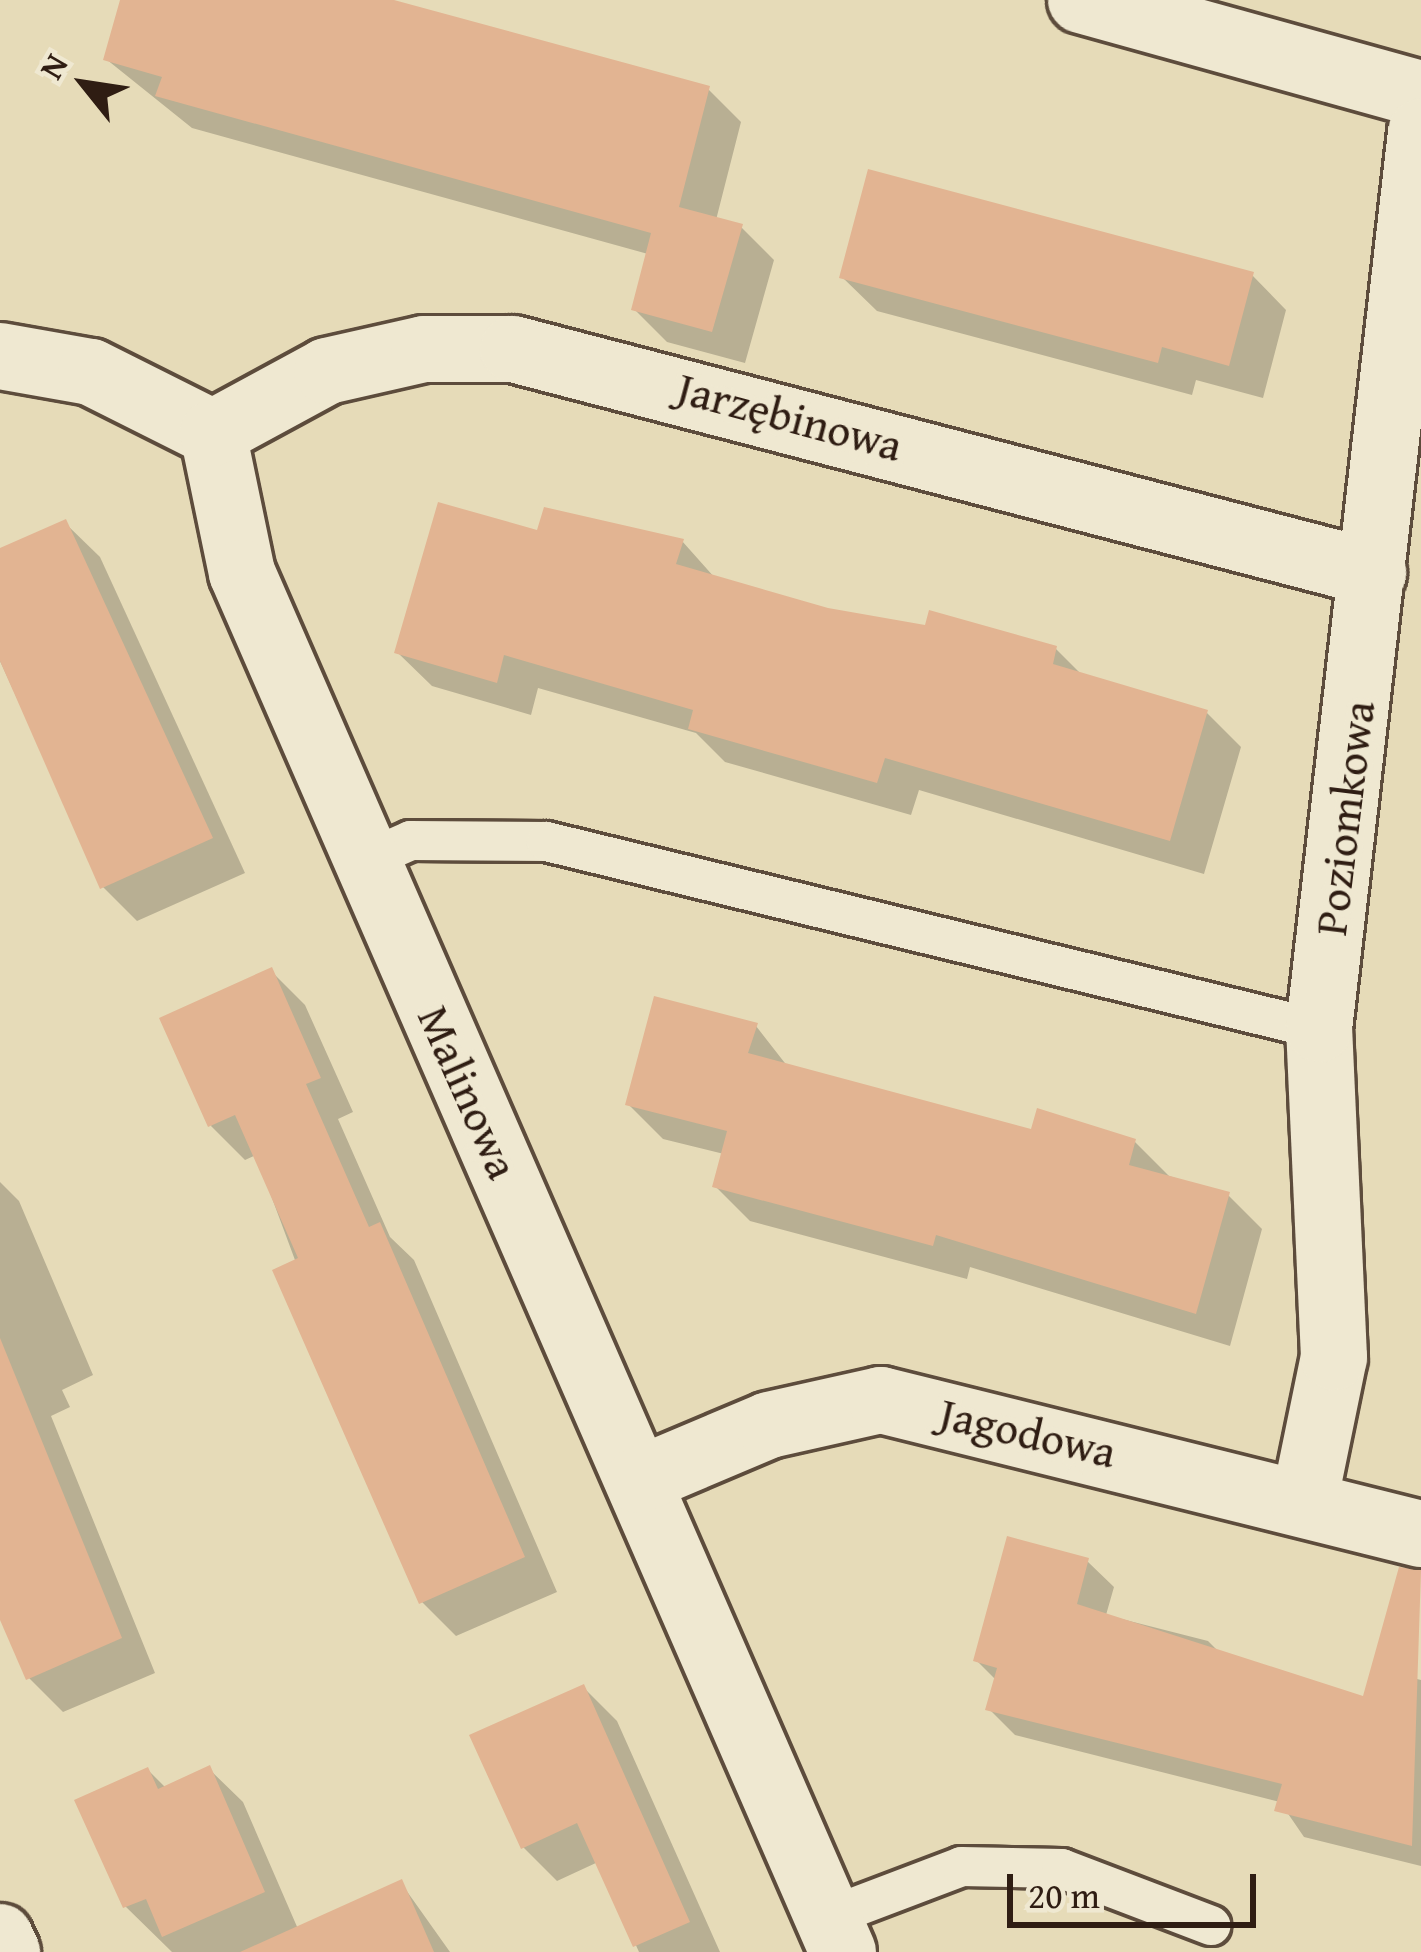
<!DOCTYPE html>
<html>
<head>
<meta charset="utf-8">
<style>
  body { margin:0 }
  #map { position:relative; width:1421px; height:1952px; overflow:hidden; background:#e6dbb8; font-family:"Gentium Book Plus",serif }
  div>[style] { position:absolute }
  .shadow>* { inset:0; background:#0003 }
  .building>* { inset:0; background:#e2b492 }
  .roads { filter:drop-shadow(3px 0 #5d4c3c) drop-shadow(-3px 0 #5d4c3c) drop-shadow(0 3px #5d4c3c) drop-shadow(0 -3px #5d4c3c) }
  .service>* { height:39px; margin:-19.5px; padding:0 19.5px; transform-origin:19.5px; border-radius:19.5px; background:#efe8d1 }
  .minor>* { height:66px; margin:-33px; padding:0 33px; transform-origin:33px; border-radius:33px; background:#efe8d1 }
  span { translate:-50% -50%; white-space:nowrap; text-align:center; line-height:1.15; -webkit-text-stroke:12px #efe8d1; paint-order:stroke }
  .street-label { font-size:45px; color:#2f1d13 }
  .north { position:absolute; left:24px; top:24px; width:120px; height:120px; -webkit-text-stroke:9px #efe8d1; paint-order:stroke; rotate:300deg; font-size:33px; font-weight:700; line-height:48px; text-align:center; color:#2f1d13 }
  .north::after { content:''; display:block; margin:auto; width:42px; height:54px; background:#2f1d13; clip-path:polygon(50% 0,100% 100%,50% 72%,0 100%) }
  .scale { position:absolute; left:1007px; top:1874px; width:249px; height:54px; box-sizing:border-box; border:6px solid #2f1d13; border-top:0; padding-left:15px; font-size:36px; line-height:42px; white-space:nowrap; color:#2f1d13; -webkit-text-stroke:9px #efe8d1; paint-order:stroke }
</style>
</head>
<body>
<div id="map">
  <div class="shadow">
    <i style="clip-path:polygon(123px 0,380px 0,708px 89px,741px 122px,716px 220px,741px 227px,774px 260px,745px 363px,667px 342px,634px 309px,648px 254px,192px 128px,106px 59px)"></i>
    <i style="clip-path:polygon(1252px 275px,1286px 310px,1263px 398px,1196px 380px,1192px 395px,877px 311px,842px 277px)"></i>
    <i style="clip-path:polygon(65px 523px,100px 557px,245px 873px,137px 921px,103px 887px,0 661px,0 551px)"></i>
    <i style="clip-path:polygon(539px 534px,682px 541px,715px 578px,828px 611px,1056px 649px,1083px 676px,1207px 713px,1241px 747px,1204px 874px,919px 790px,911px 815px,725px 762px,696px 733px,538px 688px,531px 715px,432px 686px,397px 652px)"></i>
    <i style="clip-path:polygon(271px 971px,305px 1005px,353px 1112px,338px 1119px,390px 1237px,414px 1260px,557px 1592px,456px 1636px,422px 1602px,256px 1155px,245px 1160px,211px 1126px)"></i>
    <i style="clip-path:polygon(756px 1026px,788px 1067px,1033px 1133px,1135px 1142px,1169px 1176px,1228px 1195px,1262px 1229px,1230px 1346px,970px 1267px,967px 1279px,750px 1221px,716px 1187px,724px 1154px,663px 1139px,628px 1104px)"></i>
    <i style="clip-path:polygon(0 1182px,19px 1201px,93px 1375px,62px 1390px,70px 1407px,51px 1416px,155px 1673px,63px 1712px,29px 1678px,0 1613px)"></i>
    <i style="clip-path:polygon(1087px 1561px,1114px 1587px,1106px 1615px,1208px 1641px,1228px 1661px,1365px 1700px,1374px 1668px,1421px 1680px,1421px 1866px,1304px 1837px,1280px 1802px,1015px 1735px,989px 1709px,996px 1680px,976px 1660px)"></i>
    <i style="clip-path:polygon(583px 1687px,617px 1721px,720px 1952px,639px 1952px,598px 1862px,557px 1881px,523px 1847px)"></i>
    <i style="clip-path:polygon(209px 1769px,243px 1802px,298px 1929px,401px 1883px,450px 1952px,172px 1952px,125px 1906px,148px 1770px,166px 1788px)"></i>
  </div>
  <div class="building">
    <i style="clip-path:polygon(120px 0,394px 0,710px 86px,679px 207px,743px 224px,712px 332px,631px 310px,651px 233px,155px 96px,162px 77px,103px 60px)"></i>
    <i style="clip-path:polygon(868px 169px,1254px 272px,1229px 366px,1162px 347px,1158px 363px,839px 278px)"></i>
    <i style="clip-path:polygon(438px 502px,537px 530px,544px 507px,684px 539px,676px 564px,828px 608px,925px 625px,929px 610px,1057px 646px,1053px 664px,1208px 710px,1170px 841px,885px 758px,877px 783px,688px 729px,693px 710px,504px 655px,497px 683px,394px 653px)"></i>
    <i style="clip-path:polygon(66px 519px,213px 838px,100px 889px,0 661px,0 548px)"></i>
    <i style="clip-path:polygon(272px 967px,321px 1078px,306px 1084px,369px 1227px,380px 1222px,525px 1557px,419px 1604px,272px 1270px,298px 1258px,235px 1115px,208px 1127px,159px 1018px)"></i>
    <i style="clip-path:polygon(654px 996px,758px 1023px,748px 1053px,1031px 1129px,1037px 1108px,1136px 1139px,1129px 1165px,1230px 1192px,1196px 1314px,936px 1235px,933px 1246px,712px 1187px,727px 1131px,625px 1105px)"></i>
    <i style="clip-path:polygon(0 1338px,122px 1638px,26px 1680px,0 1620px)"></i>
    <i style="clip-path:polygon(1007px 1536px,1089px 1558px,1077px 1604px,1363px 1696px,1399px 1567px,1421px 1570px,1412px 1846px,1274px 1811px,1282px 1784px,985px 1710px,997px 1668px,973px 1661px)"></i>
    <i style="clip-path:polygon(584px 1684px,690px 1922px,633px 1947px,577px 1823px,521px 1849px,469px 1735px)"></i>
    <i style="clip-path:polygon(210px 1765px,265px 1892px,162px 1937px,146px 1899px,123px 1908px,74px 1800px,148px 1767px,158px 1789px)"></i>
    <i style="clip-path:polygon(402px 1879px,434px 1952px,240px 1952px)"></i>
  </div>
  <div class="roads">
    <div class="service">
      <i style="left:367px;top:859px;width:47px;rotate:-23.8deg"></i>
      <i style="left:410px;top:840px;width:136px;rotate:0.4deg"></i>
      <i style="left:546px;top:841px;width:796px;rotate:13.67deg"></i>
      <i style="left:827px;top:1917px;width:143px;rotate:-20.8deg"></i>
      <i style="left:961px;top:1866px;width:100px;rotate:1.1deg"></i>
      <i style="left:1061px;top:1868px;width:160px;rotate:20.9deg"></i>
    </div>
    <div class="minor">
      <i style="left:1081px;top:0;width:353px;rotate:15.5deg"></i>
      <i style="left:0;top:356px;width:92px;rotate:10deg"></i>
      <i style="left:91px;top:372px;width:136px;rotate:26.6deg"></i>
      <i style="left:213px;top:433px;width:143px;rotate:78.3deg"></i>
      <i style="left:242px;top:573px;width:1504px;rotate:66.45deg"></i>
      <i style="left:213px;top:433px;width:130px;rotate:-28.5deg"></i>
      <i style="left:327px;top:371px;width:99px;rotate:-12.8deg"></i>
      <i style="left:424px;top:349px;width:89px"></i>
      <i style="left:513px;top:349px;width:889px;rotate:14.6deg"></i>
      <i style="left:639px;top:1480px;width:141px;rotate:-22.9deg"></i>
      <i style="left:769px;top:1425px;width:115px;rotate:-12.6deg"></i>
      <i style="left:881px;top:1400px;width:556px;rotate:13.94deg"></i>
      <i style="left:1304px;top:1503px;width:149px;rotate:-78.4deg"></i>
      <i style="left:1334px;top:1357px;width:328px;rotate:-92.6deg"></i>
      <i style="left:1319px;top:1029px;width:903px;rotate:-83.51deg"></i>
      <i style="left:0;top:1937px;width:17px;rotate:65deg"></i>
    </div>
  </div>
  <div class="street-label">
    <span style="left:790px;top:416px;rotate:15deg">Jarzębinowa</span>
    <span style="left:1344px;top:818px;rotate:-83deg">Poziomkowa</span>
    <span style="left:469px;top:1092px;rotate:66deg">Malinowa</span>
    <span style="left:1028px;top:1432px;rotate:13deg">Jagodowa</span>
  </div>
  <div class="north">N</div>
  <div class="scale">20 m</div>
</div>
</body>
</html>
